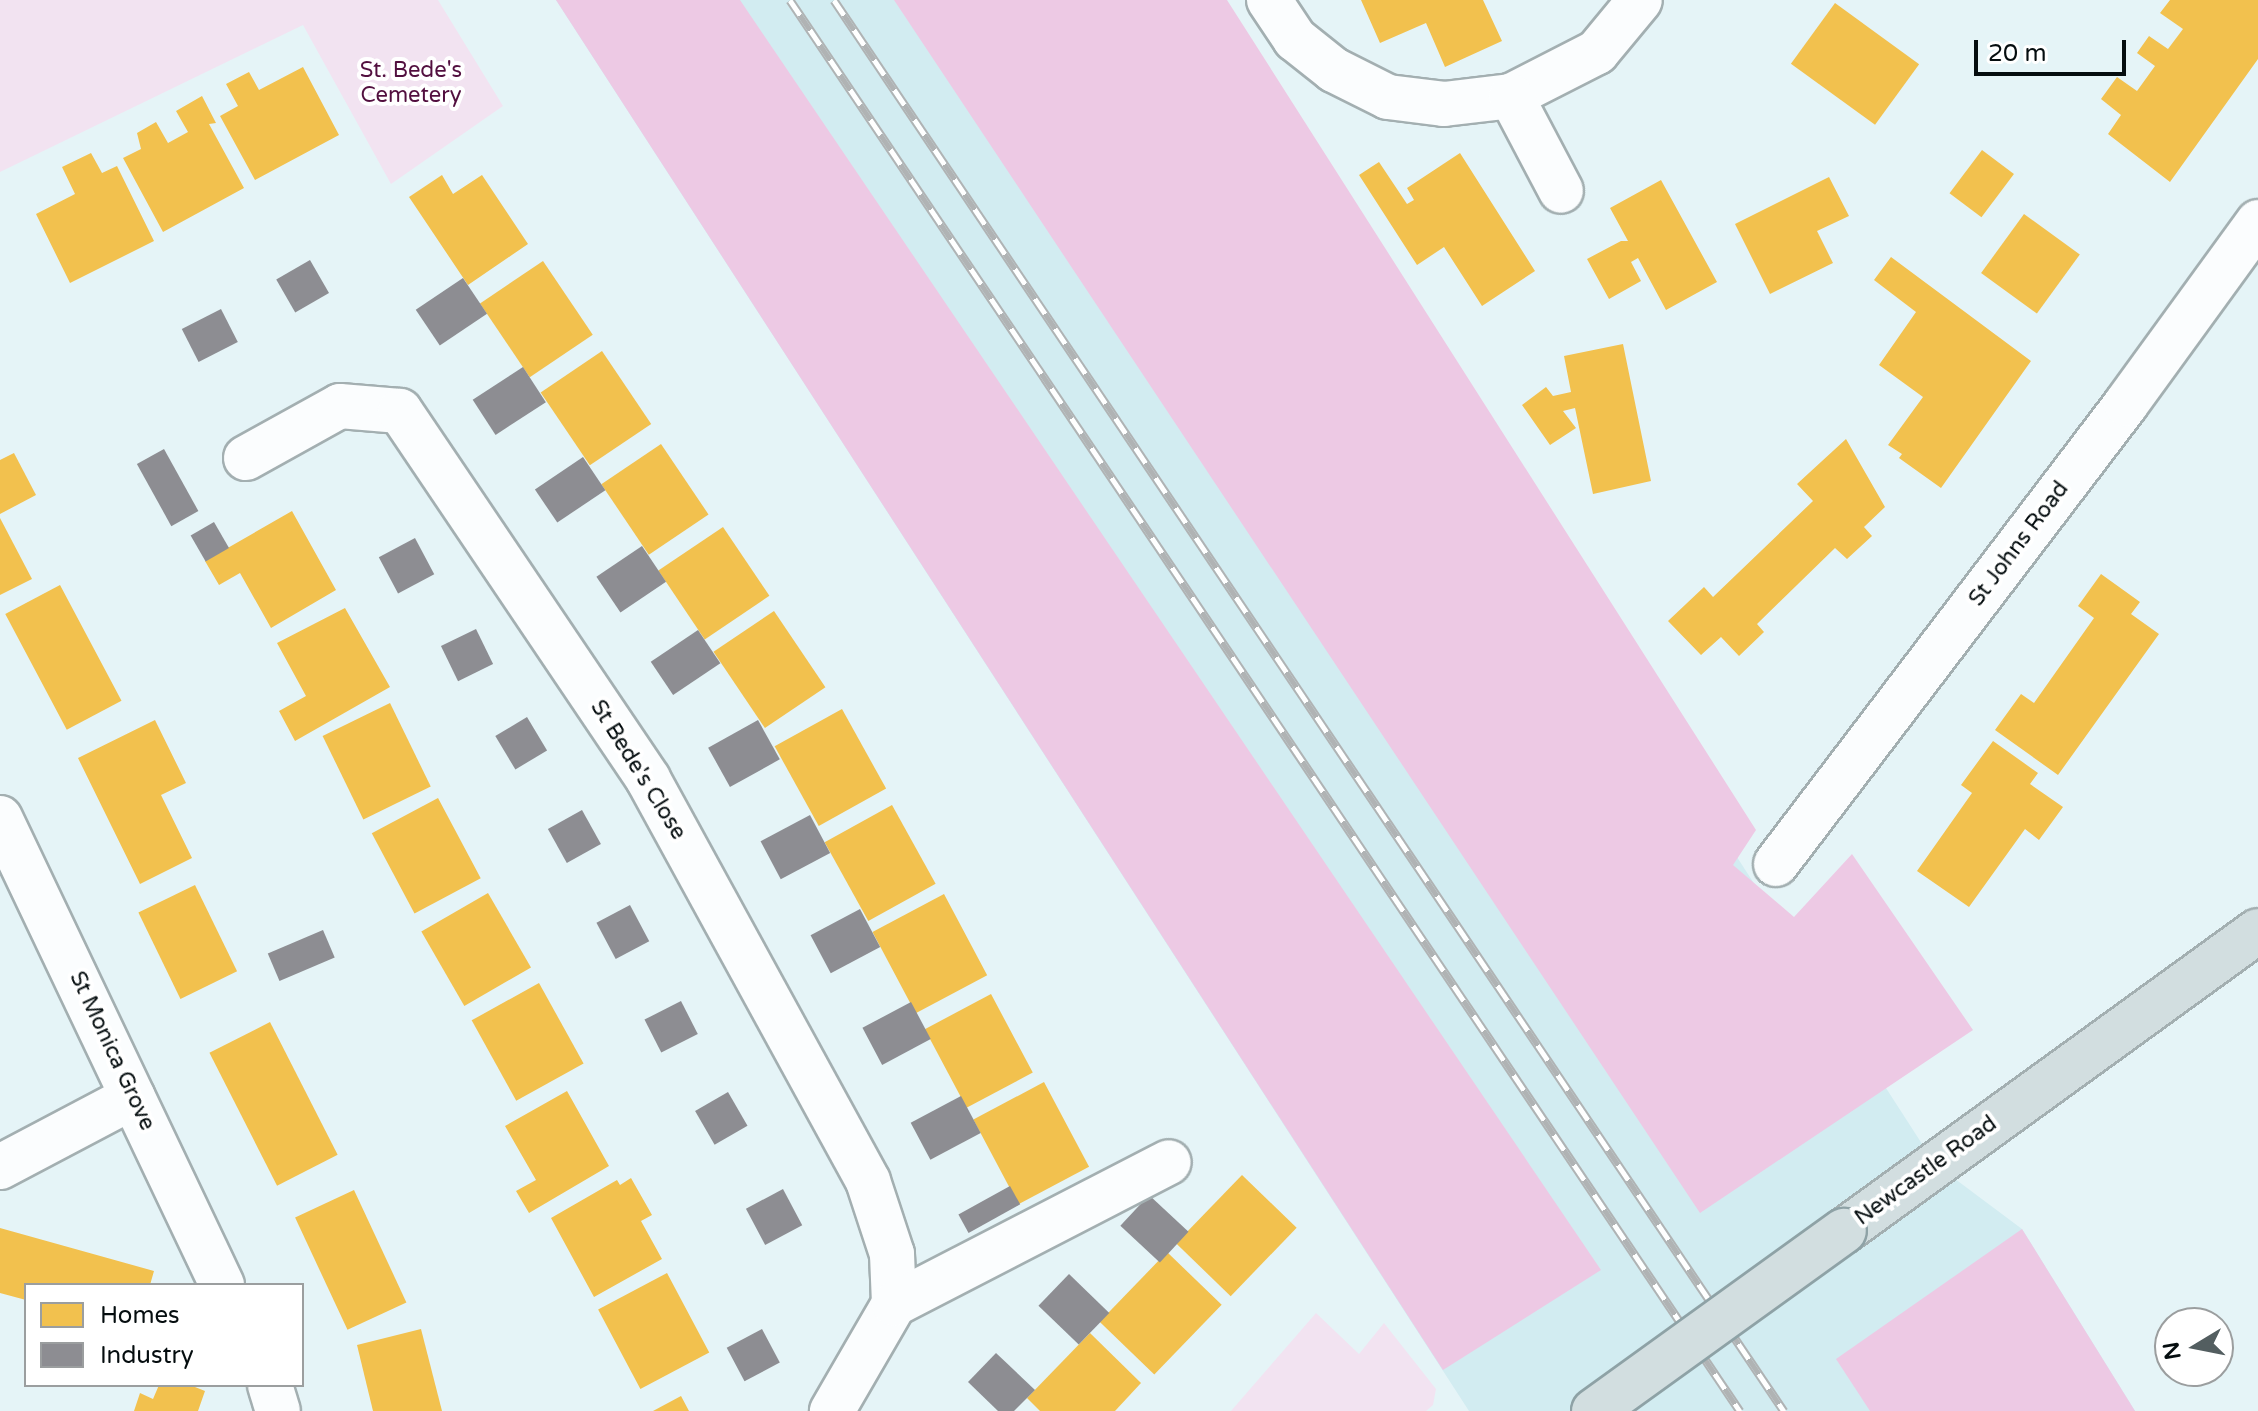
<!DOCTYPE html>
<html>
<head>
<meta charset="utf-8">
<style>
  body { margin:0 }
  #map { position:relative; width:2258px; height:1411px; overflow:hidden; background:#e5f4f7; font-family:"Varela Round",sans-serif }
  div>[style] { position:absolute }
  .built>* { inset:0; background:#d2ecf1 }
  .green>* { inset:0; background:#f2e3f1 }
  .forest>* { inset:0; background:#edc9e4 }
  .homes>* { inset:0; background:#f2c14e; transform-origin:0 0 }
  .industry>* { inset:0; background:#8d8d92; transform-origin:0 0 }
  .roads { filter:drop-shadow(2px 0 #a3afb1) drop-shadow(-2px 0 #a3afb1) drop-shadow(0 2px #a3afb1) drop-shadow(0 -2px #a3afb1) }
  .minor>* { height:44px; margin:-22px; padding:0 22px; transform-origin:22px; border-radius:22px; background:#fbfdfe }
  .trunk>* { height:44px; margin:-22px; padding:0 22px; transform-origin:22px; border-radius:22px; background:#d2dee0 }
  .rail>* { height:9px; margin-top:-4.5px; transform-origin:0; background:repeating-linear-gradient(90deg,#fff 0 18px,#b0b3b4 0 36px); box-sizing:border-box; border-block:2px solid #b0b3b4 }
  .bridges { filter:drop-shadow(2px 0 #8ea2a6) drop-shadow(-2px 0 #8ea2a6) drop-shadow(0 2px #8ea2a6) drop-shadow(0 -2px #8ea2a6) }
  .trunk-bridge>* { height:44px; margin:-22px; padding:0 22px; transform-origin:22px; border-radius:22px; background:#d2dee0 }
  span { translate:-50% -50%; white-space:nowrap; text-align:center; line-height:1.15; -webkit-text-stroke:8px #fff; paint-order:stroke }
  .park-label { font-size:22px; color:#520f3f }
  .street-label { font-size:22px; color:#050d0f }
  .legend { position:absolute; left:24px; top:1283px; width:280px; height:104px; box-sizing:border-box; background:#fff; border:2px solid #9b9e9f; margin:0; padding:10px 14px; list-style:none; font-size:24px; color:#050d0f }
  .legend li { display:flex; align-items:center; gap:16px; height:40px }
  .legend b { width:40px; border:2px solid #9b9e9f }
  .north { position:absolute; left:2154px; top:1307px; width:80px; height:80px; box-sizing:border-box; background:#fff; border:2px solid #9b9e9f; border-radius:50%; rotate:260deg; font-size:22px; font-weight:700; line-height:32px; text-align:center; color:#050d0f }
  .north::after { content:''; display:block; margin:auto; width:28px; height:36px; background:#535e60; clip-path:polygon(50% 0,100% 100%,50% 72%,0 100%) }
  .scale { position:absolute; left:1974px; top:40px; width:152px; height:36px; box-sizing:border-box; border:4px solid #050d0f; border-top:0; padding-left:10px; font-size:24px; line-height:28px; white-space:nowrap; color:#050d0f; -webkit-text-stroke:6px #fff; paint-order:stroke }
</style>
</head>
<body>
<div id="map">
  <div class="built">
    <i style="clip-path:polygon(556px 0,1184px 0,1935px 1164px,2022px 1229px,2135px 1411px,1469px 1411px)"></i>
  </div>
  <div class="green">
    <i style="clip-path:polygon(0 0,438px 0,503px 106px,391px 184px,303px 25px,0 172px)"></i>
    <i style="clip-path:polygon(1316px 1313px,1359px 1354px,1384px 1323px,1436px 1389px,1433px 1405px,1426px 1411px,1231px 1411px)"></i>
  </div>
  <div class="forest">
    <i style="clip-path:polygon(556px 0,740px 0,1601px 1270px,1443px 1370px)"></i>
    <i style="clip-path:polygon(894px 0,1227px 0,1756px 830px,1733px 865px,1794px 917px,1852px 854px,1973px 1030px,1700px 1213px)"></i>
    <i style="clip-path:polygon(2022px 1229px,2135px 1411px,1870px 1411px,1836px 1359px)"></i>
  </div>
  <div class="homes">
    <i style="clip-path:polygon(1361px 0,1483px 0,1502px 41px,1445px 67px,1426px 23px,1380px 43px)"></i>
    <i style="clip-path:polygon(2170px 0,2258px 0,2258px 59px,2170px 182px,2108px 134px,2121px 115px,2101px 99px,2117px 77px,2137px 91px,2155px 66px,2137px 53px,2149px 36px,2168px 49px,2183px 29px,2160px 13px)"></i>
    <i style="left:1835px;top:3px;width:104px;height:75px;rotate:36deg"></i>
    <i style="clip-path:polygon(303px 67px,339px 135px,255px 180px,220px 116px,238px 106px,226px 84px,249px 72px,259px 90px)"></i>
    <i style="clip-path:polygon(202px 96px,216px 123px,209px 124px,244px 188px,163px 232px,123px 158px,141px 149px,137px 133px,156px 122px,168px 143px,188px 132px,176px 111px)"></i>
    <i style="left:1982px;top:150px;width:40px;height:54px;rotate:37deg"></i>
    <i style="clip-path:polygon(91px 153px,102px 173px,117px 166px,154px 241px,70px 283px,36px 214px,75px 194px,62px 167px)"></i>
    <i style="clip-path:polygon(1460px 153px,1535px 271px,1482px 306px,1444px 247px,1417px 265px,1359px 175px,1379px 162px,1407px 204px,1414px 200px,1407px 188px)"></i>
    <i style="clip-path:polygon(442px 175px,453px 194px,482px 175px,528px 244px,468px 285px,409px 197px)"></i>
    <i style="clip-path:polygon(1829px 177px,1849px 216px,1817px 231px,1833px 263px,1770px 294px,1735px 224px)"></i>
    <i style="clip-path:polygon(1661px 180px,1717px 282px,1666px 310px,1638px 258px,1631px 262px,1641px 281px,1609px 299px,1587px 259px,1621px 241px,1628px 241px,1610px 208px)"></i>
    <i style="left:2024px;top:214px;width:69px;height:73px;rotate:36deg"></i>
    <i style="clip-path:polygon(1891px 257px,2031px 361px,1941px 488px,1899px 458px,1902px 454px,1888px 445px,1923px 397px,1879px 365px,1916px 312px,1874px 280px)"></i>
    <i style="left:543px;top:261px;width:89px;height:76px;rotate:56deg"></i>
    <i style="clip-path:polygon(1623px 344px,1651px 481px,1593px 494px,1575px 408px,1563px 411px,1576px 428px,1550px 445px,1522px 405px,1546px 387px,1553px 396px,1571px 392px,1564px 356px)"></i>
    <i style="left:602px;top:351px;width:88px;height:74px;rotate:56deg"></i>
    <i style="clip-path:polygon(1846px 439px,1885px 507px,1864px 527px,1872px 536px,1847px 559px,1835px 548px,1757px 624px,1764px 632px,1739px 656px,1721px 637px,1701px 655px,1668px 621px,1704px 587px,1713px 597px,1813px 501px,1797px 484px)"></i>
    <i style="left:661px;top:444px;width:85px;height:72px;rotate:56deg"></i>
    <i style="clip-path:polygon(14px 453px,36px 495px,0 514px,0 460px)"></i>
    <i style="clip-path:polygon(292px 511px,336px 590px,271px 628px,240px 573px,219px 585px,205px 561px)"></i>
    <i style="clip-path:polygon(0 518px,32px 579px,0 595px)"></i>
    <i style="left:723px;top:527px;width:83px;height:78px;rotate:56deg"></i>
    <i style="clip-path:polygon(2101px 574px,2140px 602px,2131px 614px,2159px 634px,2058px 775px,1995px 730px,2021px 694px,2034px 703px,2094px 618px,2078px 606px)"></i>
    <i style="left:60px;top:585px;width:131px;height:62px;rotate:62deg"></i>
    <i style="clip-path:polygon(345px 608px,390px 687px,295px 741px,279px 711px,306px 696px,277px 643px)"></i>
    <i style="left:774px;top:611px;width:92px;height:73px;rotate:56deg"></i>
    <i style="left:390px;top:703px;width:93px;height:75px;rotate:64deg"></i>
    <i style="left:842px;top:709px;width:91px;height:77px;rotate:61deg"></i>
    <i style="clip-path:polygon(155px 720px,186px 783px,161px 795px,192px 858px,140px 884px,78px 758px)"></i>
    <i style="clip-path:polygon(1993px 741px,2038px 773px,2030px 784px,2063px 807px,2039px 840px,2025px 829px,1969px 907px,1917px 871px,1972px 793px,1961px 785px)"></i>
    <i style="left:438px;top:798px;width:91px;height:75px;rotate:62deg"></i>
    <i style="left:892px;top:805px;width:90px;height:77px;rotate:61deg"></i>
    <i style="left:195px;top:885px;width:96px;height:63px;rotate:64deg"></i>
    <i style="left:488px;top:893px;width:86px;height:77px;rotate:60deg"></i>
    <i style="left:944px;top:894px;width:92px;height:81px;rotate:62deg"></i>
    <i style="left:539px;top:983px;width:92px;height:77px;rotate:61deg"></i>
    <i style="left:991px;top:994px;width:89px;height:75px;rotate:62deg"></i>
    <i style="left:270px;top:1022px;width:149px;height:68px;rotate:63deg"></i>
    <i style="left:1044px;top:1082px;width:96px;height:80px;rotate:62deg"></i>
    <i style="clip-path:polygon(567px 1091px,609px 1166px,529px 1213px,516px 1191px,536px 1180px,505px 1126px)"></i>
    <i style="left:1242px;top:1175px;width:76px;height:95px;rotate:44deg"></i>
    <i style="clip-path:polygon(631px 1178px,652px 1215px,641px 1221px,662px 1259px,594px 1297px,551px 1218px,617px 1180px,620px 1185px)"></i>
    <i style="left:354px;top:1190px;width:124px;height:65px;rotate:65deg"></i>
    <i style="clip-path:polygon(0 1228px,154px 1271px,150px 1285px,26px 1285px,26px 1300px,0 1293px)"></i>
    <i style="left:1167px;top:1252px;width:76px;height:97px;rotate:44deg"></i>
    <i style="left:667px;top:1273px;width:90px;height:78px;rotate:62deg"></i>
    <i style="clip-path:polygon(421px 1329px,442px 1411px,373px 1411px,357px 1345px)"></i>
    <i style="clip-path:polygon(1090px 1333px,1141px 1383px,1115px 1411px,1040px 1411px,1027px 1398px)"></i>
    <i style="clip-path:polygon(159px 1385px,190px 1385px,205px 1391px,198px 1411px,134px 1411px,140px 1393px,153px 1399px)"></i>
    <i style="clip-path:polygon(681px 1396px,689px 1411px,653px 1411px)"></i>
  </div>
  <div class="industry">
    <i style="left:310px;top:260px;width:38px;height:39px;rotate:60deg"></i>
    <i style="left:463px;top:278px;width:43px;height:57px;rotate:56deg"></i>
    <i style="left:221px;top:309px;width:37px;height:44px;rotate:63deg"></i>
    <i style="left:523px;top:367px;width:42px;height:60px;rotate:57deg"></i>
    <i style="left:164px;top:449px;width:71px;height:31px;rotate:61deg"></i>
    <i style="left:583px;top:457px;width:40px;height:58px;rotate:56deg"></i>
    <i style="left:214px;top:522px;width:30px;height:27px;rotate:60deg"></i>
    <i style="left:415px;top:538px;width:41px;height:41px;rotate:62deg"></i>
    <i style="left:642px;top:546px;width:43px;height:55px;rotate:56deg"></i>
    <i style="left:476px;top:629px;width:39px;height:39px;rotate:64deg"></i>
    <i style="left:698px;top:630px;width:40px;height:57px;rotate:56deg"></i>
    <i style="left:527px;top:717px;width:39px;height:37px;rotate:59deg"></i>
    <i style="left:758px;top:720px;width:45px;height:57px;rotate:61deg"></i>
    <i style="left:582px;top:810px;width:39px;height:39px;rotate:61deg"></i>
    <i style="left:810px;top:815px;width:43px;height:56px;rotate:62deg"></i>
    <i style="left:630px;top:905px;width:41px;height:38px;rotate:62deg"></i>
    <i style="left:860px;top:909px;width:43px;height:56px;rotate:62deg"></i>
    <i style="left:323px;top:930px;width:30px;height:60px;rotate:67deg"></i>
    <i style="left:681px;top:1001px;width:37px;height:41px;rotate:63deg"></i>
    <i style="left:911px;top:1002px;width:42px;height:55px;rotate:62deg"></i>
    <i style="left:728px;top:1092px;width:39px;height:38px;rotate:60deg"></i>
    <i style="left:961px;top:1096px;width:42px;height:57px;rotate:62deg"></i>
    <i style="left:1010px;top:1186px;width:21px;height:59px;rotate:61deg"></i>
    <i style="left:783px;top:1189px;width:41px;height:42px;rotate:62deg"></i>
    <i style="left:1149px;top:1195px;width:54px;height:42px;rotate:43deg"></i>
    <i style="left:1069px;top:1274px;width:56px;height:44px;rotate:44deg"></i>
    <i style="left:762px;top:1329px;width:38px;height:40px;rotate:62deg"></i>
    <i style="clip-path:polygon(996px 1353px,1035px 1390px,1014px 1411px,998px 1411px,968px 1382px)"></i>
  </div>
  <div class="roads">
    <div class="minor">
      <i style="left:1269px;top:0;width:47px;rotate:56.3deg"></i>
      <i style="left:1295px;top:39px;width:50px;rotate:38.5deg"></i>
      <i style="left:1334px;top:70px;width:60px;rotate:26.6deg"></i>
      <i style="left:1388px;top:97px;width:56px;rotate:7.1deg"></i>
      <i style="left:1444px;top:104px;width:67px;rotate:-6.8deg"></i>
      <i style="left:1511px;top:96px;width:97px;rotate:-27.1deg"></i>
      <i style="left:1597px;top:52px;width:67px;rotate:-50.4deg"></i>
      <i style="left:1511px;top:96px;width:107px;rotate:62.2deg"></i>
      <i style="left:246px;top:458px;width:107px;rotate:-29deg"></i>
      <i style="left:340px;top:406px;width:60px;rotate:4.8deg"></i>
      <i style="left:400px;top:411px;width:444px;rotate:56deg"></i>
      <i style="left:648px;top:779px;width:458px;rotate:61.3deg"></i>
      <i style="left:868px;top:1181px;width:77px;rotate:71.8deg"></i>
      <i style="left:892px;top:1254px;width:50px;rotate:87.7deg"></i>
      <i style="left:894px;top:1304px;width:124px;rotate:120.1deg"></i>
      <i style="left:0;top:818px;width:517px;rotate:64.57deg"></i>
      <i style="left:1776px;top:864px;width:578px;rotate:-52.73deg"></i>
      <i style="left:2126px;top:404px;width:225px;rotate:-54deg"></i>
      <i style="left:0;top:1167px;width:150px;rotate:-27.8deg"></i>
      <i style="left:894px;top:1304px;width:309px;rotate:-27.3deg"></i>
      <i style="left:270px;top:1385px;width:27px;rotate:73deg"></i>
    </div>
    <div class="trunk">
      <i style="left:1844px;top:1231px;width:511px;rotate:-35.93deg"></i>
    </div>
  </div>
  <div class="rail">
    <i style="left:790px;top:0;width:1701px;rotate:56.05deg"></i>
    <i style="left:834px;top:0;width:1701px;rotate:56.05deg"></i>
  </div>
  <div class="bridges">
    <div class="trunk-bridge">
      <i style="left:1594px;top:1411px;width:308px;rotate:-35.8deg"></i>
    </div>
  </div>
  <div class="park-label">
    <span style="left:411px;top:83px">St. Bede's<br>Cemetery</span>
  </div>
  <div class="street-label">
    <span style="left:2019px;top:544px;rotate:-53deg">St Johns Road</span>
    <span style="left:638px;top:770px;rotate:58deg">St Bede's Close</span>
    <span style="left:112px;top:1051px;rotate:65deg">St Monica Grove</span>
    <span style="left:1926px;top:1171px;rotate:-36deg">Newcastle Road</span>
  </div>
  <ul class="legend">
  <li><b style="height:22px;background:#f2c14e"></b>Homes</li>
  <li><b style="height:22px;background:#8d8d92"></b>Industry</li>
  </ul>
  <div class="north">N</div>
  <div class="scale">20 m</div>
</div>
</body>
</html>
